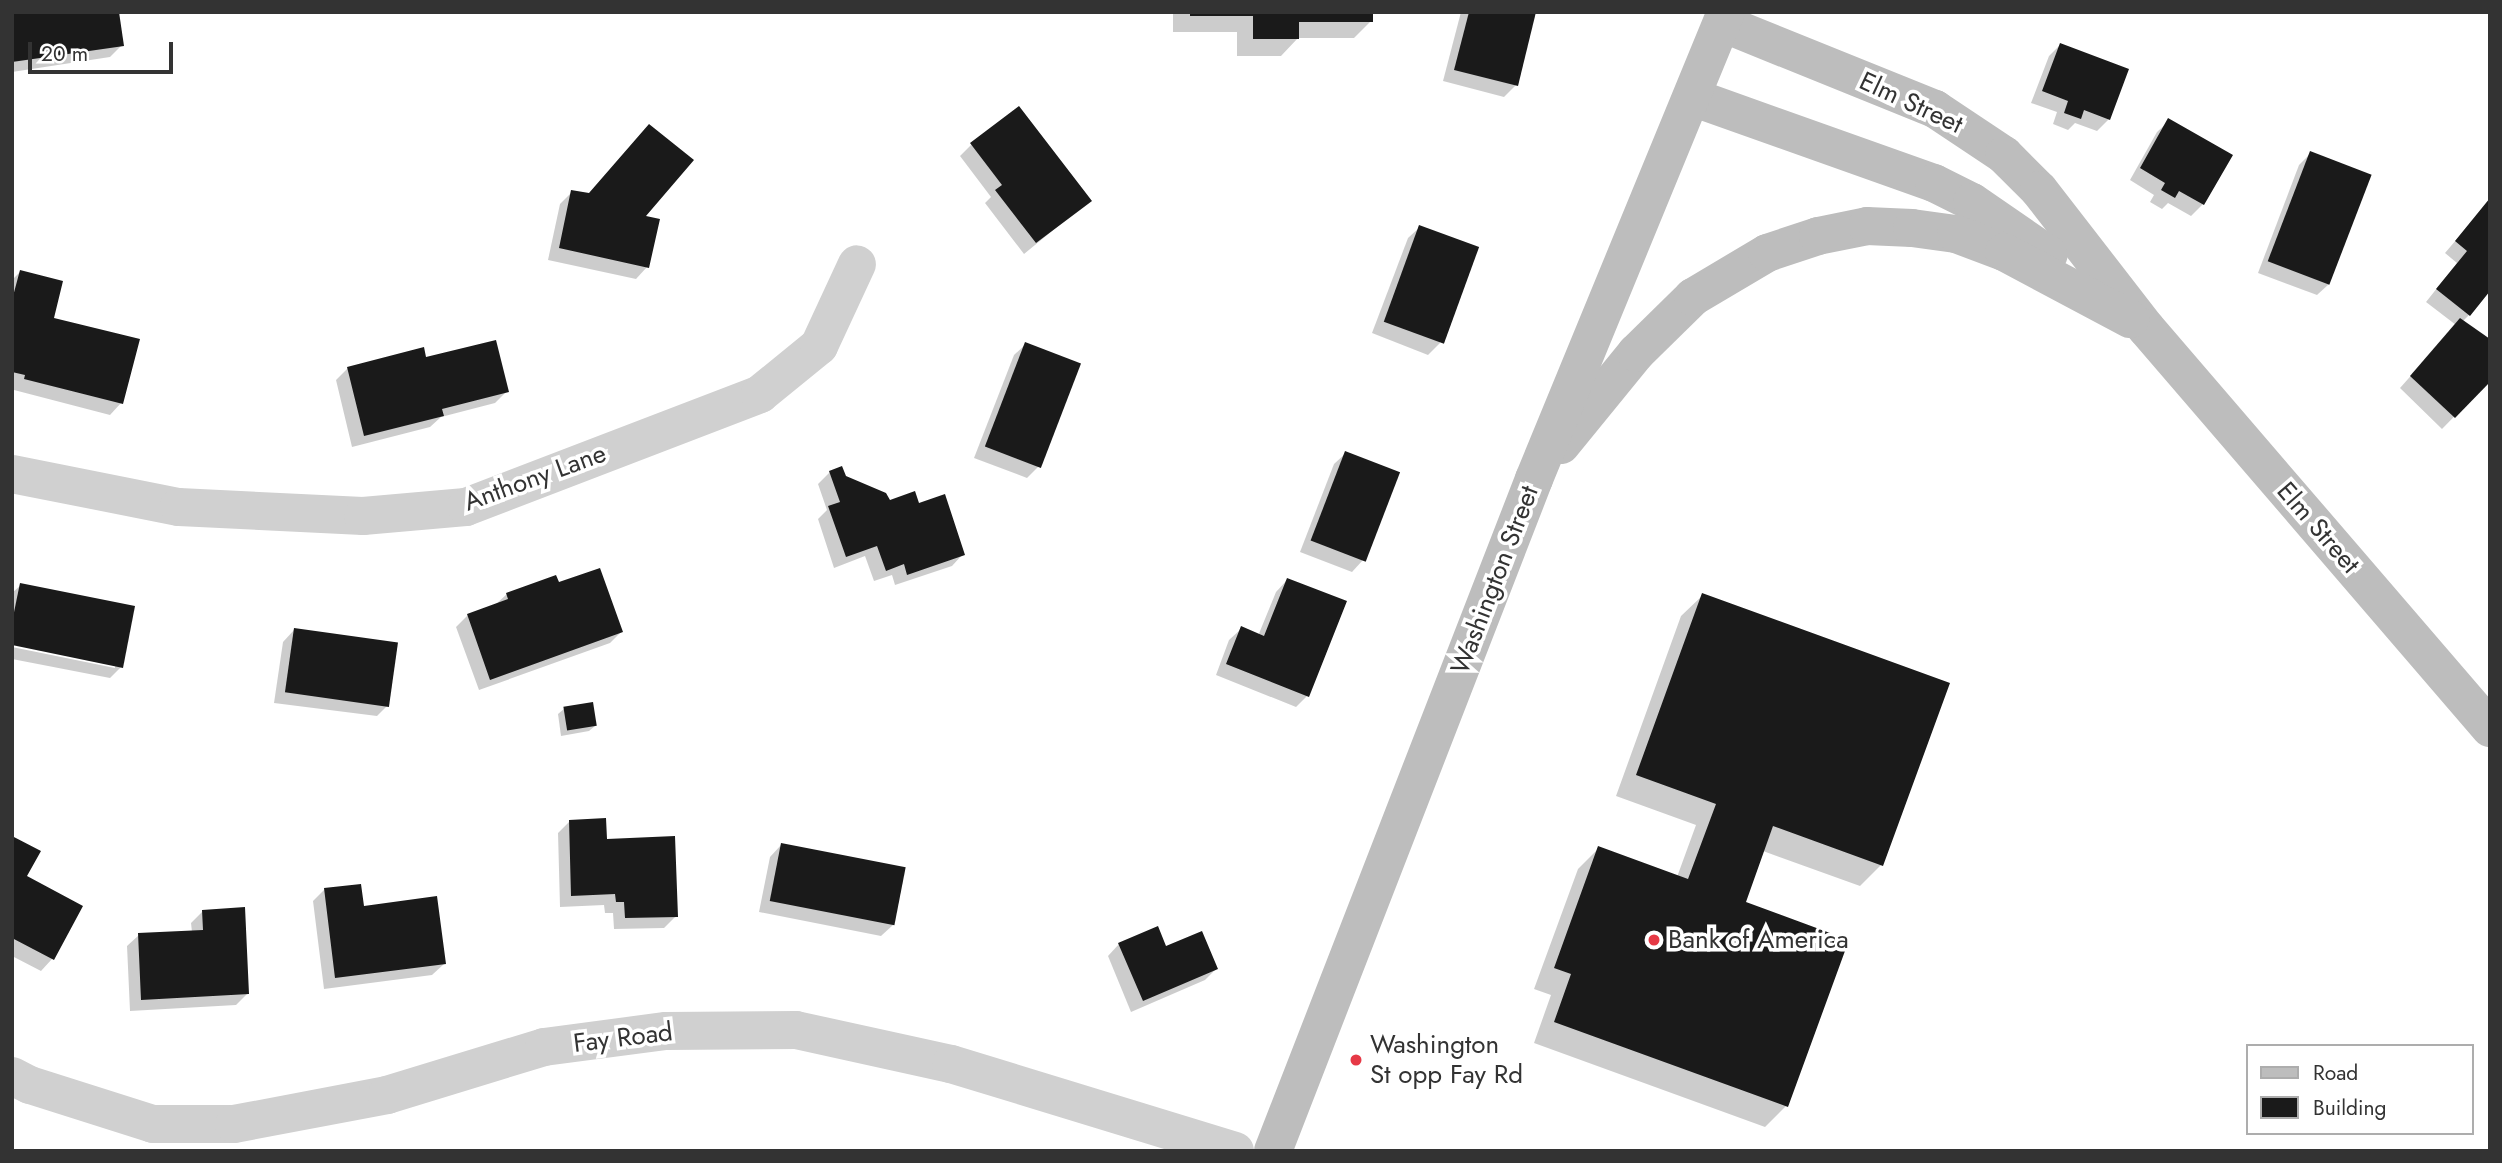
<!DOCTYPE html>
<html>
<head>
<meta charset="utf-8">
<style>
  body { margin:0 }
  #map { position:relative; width:2502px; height:1163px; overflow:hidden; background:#fff; font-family:Jost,sans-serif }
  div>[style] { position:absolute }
  .shadow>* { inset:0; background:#0003 }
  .building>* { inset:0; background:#1a1a1a; transform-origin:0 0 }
  .minor>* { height:38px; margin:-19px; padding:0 19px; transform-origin:19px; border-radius:19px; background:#d0d0d0 }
  .secondary>* { height:38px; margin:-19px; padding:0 19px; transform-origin:19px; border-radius:19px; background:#bdbdbd }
  .dots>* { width:19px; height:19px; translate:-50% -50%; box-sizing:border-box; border:4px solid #fff; border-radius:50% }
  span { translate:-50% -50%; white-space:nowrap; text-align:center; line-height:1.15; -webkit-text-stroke:7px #fff; paint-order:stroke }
  .street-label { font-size:26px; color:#333 }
  .poi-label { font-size:26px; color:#333 }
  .left { translate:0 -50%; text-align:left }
  .frame { position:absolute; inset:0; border:14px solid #333; pointer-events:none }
  .legend { position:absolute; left:2246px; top:1044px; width:228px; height:91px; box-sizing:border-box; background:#fff; border:2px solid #adadad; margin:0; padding:9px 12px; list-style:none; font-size:21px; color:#333 }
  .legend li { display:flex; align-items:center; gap:14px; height:35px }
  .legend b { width:35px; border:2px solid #adadad }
  .scale { position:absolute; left:28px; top:42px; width:145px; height:32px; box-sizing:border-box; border:4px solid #333; border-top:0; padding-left:9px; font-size:21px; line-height:24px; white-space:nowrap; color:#333; -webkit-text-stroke:5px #fff; paint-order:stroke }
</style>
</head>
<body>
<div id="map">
  <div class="shadow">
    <i style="clip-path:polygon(12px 12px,122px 45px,110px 57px,12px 72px)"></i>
    <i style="clip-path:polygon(1173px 12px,1371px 12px,1371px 21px,1354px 38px,1298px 38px,1281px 56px,1237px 56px,1237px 32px,1173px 32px)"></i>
    <i style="clip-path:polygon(1461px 12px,1534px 12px,1516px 85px,1504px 97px,1443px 81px)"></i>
    <i style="clip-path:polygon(2060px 45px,2109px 119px,2097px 131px,2075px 123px,2068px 130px,2053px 124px,2057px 112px,2031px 103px,2049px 56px)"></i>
    <i style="clip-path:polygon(2169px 121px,2203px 204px,2191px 216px,2168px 203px,2162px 209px,2150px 202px,2154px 195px,2130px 180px,2157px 132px)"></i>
    <i style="clip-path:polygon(971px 145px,1090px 200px,1024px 254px,985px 203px,991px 197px,960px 156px)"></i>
    <i style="clip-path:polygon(2311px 153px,2329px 284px,2317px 295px,2258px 273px,2299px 165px)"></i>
    <i style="clip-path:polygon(572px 192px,643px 217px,647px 267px,636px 279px,548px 260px,560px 204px)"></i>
    <i style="clip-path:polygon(2490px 200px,2469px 315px,2463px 321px,2490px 380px,2442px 429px,2400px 388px,2456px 325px,2426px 302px,2457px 263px,2445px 253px)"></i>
    <i style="clip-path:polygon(1420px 227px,1440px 343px,1428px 355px,1372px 333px,1408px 238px)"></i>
    <i style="clip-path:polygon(20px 272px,52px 319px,121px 403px,110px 415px,14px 390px,12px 280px)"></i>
    <i style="clip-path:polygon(1026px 344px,1038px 467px,1027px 478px,974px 458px,1014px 355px)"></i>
    <i style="clip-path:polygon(425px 359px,507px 391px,495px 403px,441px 417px,430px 427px,352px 447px,336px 380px,348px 368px)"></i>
    <i style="clip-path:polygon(1346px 453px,1363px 560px,1352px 572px,1300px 552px,1334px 464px)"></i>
    <i style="clip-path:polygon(830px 472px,889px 502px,918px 505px,963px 554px,952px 566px,895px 585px,892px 575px,874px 581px,865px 556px,834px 568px,818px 519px,827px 510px,818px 484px)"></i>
    <i style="clip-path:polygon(1287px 580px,1307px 696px,1296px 707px,1216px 675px,1229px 640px,1241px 629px,1258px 636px,1276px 592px)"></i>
    <i style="clip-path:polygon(557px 584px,621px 632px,610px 643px,479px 690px,456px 627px,468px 615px,495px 605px,507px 594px)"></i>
    <i style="clip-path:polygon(21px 585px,121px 667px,110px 678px,12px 659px,12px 647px,115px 668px,115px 664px,12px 643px,12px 593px)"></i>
    <i style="clip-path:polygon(1703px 595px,1881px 865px,1860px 886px,1763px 851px,1744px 903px,1786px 1106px,1765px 1127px,1534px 1043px,1551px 995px,1534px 989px,1578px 869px,1599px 848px,1677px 877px,1696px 825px,1616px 796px,1681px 616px)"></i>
    <i style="clip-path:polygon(294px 630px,388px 705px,377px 716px,274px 703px,283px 642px)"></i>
    <i style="clip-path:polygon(564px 709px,595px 726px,589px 731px,561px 736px,558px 714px)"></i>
    <i style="clip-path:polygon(569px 822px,605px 840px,676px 916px,664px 928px,614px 929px,613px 913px,605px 913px,604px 905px,560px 907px,558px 833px)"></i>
    <i style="clip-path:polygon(12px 838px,24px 877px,80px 907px,52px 959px,41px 971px,12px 956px)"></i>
    <i style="clip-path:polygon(781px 845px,893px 925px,881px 936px,759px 912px,770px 857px)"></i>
    <i style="clip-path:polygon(325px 889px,444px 964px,432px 975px,324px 989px,313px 901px)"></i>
    <i style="clip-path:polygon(203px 911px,247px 994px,236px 1005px,130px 1011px,127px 946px,139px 935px,192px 932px,191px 923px)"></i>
    <i style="clip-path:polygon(1119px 944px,1165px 948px,1216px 969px,1205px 980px,1131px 1012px,1108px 956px)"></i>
  </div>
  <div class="building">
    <i style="clip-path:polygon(12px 12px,119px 12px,124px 46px,12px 62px)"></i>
    <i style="clip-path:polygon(1190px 12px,1373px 12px,1373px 22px,1299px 22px,1299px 39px,1253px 39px,1253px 16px,1190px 16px)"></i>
    <i style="clip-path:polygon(1469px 12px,1536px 12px,1518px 86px,1454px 70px)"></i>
    <i style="clip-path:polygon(2060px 43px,2129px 69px,2110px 120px,2084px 110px,2081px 119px,2064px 113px,2068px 101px,2042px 91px)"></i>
    <i style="clip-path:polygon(1019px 106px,1092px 201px,1036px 243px,995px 190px,1002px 185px,970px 143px)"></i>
    <i style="clip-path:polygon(2168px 118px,2233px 155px,2204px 205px,2179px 191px,2175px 198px,2161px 190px,2165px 183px,2140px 168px)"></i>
    <i style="clip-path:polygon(649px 124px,694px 160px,646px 216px,660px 219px,649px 268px,559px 248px,571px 190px,589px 193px)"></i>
    <i style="left:2310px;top:151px;width:66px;height:118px;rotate:21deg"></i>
    <i style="clip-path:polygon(2490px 198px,2490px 291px,2470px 316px,2436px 289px,2467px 251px,2455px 241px)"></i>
    <i style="left:1419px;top:225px;width:64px;height:103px;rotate:20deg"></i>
    <i style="clip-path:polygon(20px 270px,63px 281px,54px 318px,140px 339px,123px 404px,24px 379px,25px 375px,12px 372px,12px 300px)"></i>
    <i style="clip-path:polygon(2460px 318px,2490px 339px,2490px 382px,2455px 418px,2410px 376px)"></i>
    <i style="clip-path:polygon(496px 340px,509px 392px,442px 409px,444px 416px,364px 436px,347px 367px,424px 347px,426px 357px)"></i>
    <i style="left:1025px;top:342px;width:60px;height:112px;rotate:21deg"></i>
    <i style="left:1345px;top:451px;width:59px;height:96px;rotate:21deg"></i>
    <i style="clip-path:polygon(842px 466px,846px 476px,886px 493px,890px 500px,915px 491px,919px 503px,945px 494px,965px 555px,907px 575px,904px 564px,886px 571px,877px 546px,846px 557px,828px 506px,840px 502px,829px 471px)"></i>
    <i style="clip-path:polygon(600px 568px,623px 632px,490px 680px,467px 614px,508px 599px,506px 593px,556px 575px,559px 582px)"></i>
    <i style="clip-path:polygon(1287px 578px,1347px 601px,1309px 697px,1226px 664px,1241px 626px,1264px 636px)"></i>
    <i style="clip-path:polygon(20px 583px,135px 606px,123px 668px,12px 645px,12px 622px)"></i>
    <i style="clip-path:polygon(1702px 593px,1950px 683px,1883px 866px,1773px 826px,1746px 902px,1849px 940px,1788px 1107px,1554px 1022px,1571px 974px,1554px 968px,1598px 846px,1688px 879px,1716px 804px,1636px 775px)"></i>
    <i style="left:294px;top:628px;width:105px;height:65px;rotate:8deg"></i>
    <i style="left:593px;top:702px;width:24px;height:30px;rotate:81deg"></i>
    <i style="clip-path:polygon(606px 818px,607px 839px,675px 836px,678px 917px,625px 918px,624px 902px,616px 902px,615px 894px,571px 896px,569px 820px)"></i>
    <i style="clip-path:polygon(12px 836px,41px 851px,27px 876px,83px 906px,54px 960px,12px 938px)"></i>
    <i style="left:781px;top:843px;width:127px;height:59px;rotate:11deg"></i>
    <i style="clip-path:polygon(361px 884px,364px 906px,437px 896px,446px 964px,335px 978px,324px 888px)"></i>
    <i style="clip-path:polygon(245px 907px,249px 994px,141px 1000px,138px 933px,203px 930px,202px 910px)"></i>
    <i style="clip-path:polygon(1158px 926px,1166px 946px,1202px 931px,1218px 969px,1143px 1001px,1118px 943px)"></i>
  </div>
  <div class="minor">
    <i style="left:12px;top:474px;width:170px;rotate:11.2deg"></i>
    <i style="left:179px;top:507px;width:184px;rotate:2.8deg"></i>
    <i style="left:363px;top:516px;width:103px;rotate:-5deg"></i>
    <i style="left:466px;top:507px;width:315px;rotate:-21deg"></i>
    <i style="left:760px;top:394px;width:76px;rotate:-39.1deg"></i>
    <i style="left:819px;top:346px;width:90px;rotate:-65.1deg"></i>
    <i style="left:12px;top:1076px;width:20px;rotate:27deg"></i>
    <i style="left:30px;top:1085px;width:129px;rotate:17.6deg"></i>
    <i style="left:153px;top:1124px;width:81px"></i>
    <i style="left:234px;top:1124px;width:156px;rotate:-10.7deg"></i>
    <i style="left:387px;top:1095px;width:164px;rotate:-17deg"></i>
    <i style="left:544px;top:1047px;width:123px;rotate:-7.5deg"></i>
    <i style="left:666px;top:1031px;width:130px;rotate:-0.4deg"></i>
    <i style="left:796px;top:1030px;width:159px;rotate:12.4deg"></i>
    <i style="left:951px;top:1064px;width:297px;rotate:17deg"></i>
  </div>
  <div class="secondary">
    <i style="left:1722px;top:23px;width:230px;rotate:22deg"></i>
    <i style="left:1935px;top:109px;width:83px;rotate:33.7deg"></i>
    <i style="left:2004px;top:155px;width:49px;rotate:45deg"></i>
    <i style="left:2039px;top:190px;width:175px;rotate:52.2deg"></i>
    <i style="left:2146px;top:328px;width:528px;rotate:49.3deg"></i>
    <i style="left:1692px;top:97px;width:257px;rotate:19.6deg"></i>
    <i style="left:1934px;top:183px;width:42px;rotate:26.6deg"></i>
    <i style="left:1972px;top:202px;width:93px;rotate:34.5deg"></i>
    <i style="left:1561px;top:445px;width:119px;rotate:-50.8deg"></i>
    <i style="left:1636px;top:353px;width:80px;rotate:-44.5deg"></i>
    <i style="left:1693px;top:297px;width:86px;rotate:-30.7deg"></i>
    <i style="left:1767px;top:253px;width:54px;rotate:-18.4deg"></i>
    <i style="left:1818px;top:236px;width:50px;rotate:-11.5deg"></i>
    <i style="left:1867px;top:226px;width:45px;rotate:2.5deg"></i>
    <i style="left:1912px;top:228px;width:44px;rotate:7.8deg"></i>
    <i style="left:1956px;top:234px;width:51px;rotate:20.6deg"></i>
    <i style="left:2004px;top:252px;width:143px;rotate:28deg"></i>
    <i style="left:1273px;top:1151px;width:721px;rotate:-68.77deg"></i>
    <i style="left:1534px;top:479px;width:505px;rotate:-67.65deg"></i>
  </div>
  <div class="dots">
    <i style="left:1654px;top:940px;background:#e63946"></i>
    <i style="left:1356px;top:1060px;background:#e63946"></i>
  </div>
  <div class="street-label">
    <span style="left:1911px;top:103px;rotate:25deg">Elm Street</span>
    <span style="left:535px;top:478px;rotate:-20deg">Anthony Lane</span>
    <span style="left:2318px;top:528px;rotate:49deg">Elm Street</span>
    <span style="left:1495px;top:580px;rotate:-69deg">Washington Street</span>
    <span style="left:623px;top:1038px;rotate:-7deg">Fay Road</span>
  </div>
  <div class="poi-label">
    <span class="left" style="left:1668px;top:940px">Bank of America</span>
    <span class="left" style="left:1370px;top:1060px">Washington<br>St opp Fay Rd</span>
  </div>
  <div class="frame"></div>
  <ul class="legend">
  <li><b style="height:9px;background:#bdbdbd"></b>Road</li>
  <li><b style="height:19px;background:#1a1a1a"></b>Building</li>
  </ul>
  <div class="scale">20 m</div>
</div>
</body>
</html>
